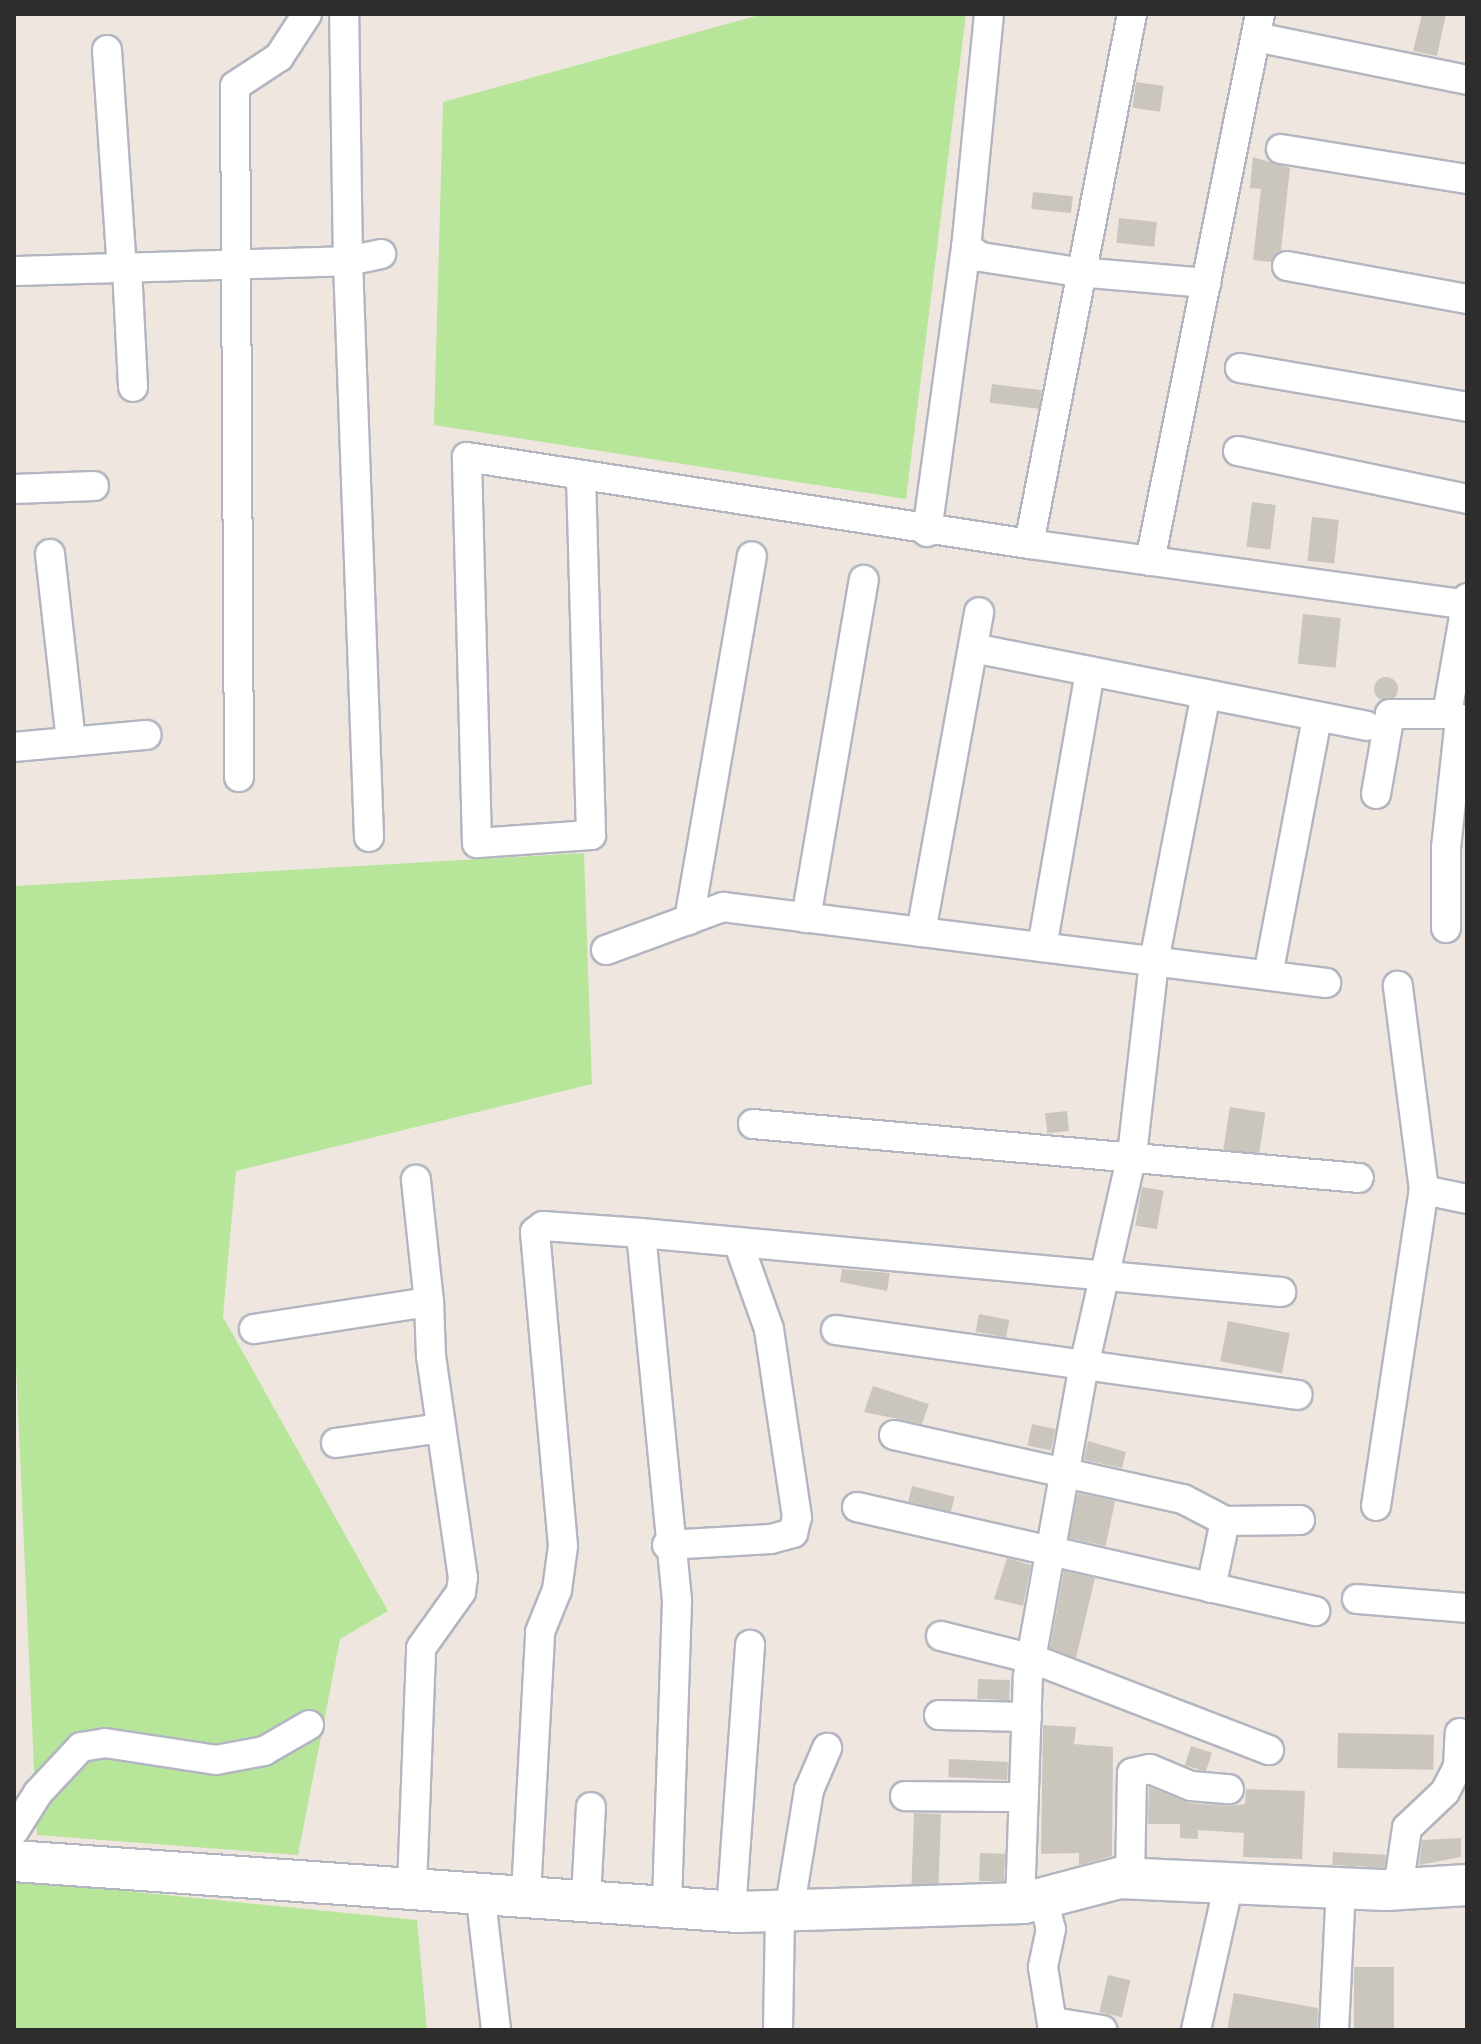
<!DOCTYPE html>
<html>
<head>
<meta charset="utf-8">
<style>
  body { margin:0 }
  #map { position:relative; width:1481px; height:2044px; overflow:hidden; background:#efe7df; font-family:Ubuntu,sans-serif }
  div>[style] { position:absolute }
  .green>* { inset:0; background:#b7e69b }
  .building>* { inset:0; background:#cac6be; transform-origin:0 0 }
  .round { border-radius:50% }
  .roads { filter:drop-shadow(2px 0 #b3b6c1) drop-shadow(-2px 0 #b3b6c1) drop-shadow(0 2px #b3b6c1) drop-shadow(0 -2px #b3b6c1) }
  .street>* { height:28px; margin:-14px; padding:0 14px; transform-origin:14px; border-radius:14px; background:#fff }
  .secondary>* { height:40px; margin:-20px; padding:0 20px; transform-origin:20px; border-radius:20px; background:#fff }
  span { translate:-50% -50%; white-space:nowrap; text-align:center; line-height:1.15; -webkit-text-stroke:6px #fff; paint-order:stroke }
  .frame { position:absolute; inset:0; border:16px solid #2d2d2d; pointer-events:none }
</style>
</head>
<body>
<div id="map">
  <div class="green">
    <i style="clip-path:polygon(763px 14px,966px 14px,906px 499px,434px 425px,443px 102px)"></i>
    <i style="clip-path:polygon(584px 853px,592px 1084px,236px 1171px,223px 1317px,388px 1611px,340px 1639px,298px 1855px,37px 1835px,14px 1322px,14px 886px)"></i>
    <i style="clip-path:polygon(14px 1880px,417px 1920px,427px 2030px,14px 2030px)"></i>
  </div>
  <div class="building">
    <i style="clip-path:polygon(1422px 14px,1446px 14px,1437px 56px,1413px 51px)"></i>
    <i style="left:1136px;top:82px;width:28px;height:26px;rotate:8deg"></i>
    <i style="clip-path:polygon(1253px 157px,1290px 168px,1281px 250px,1271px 262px,1253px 260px,1261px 189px,1250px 188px)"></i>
    <i style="left:1033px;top:192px;width:40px;height:17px;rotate:6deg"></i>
    <i style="left:1119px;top:218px;width:38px;height:25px;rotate:6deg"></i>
    <i style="left:992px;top:384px;width:50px;height:19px;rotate:7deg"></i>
    <i style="left:1252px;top:502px;width:24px;height:45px;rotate:7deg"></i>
    <i style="left:1312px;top:517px;width:27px;height:44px;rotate:6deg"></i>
    <i style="left:1303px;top:614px;width:38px;height:50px;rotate:6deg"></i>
    <i class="round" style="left:1374px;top:677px;width:24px;height:24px"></i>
    <i style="left:1230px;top:1107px;width:36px;height:43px;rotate:9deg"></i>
    <i style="left:1067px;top:1111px;width:20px;height:22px;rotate:84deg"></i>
    <i style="left:1142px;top:1187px;width:22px;height:39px;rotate:10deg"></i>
    <i style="clip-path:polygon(842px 1269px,890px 1273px,887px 1291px,840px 1282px)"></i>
    <i style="left:979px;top:1314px;width:31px;height:18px;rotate:11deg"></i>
    <i style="left:1228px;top:1321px;width:63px;height:41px;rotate:11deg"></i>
    <i style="clip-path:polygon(873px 1386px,929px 1404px,922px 1424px,864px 1412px)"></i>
    <i style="left:1032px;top:1424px;width:24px;height:22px;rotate:12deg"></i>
    <i style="clip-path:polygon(1088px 1441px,1126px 1452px,1122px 1468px,1084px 1460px)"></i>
    <i style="left:912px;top:1486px;width:44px;height:16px;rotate:14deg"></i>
    <i style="left:1078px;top:1493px;width:38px;height:46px;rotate:12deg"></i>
    <i style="clip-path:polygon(1007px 1558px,1031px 1565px,1023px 1606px,994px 1599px)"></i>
    <i style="clip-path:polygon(1064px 1571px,1095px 1578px,1076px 1658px,1050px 1648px)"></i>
    <i style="left:978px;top:1679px;width:32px;height:20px;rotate:2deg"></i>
    <i style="clip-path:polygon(1043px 1725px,1076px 1727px,1074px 1744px,1113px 1747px,1112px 1856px,1079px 1865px,1079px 1853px,1041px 1854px)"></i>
    <i style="left:1338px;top:1733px;width:96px;height:35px;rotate:1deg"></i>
    <i style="left:1191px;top:1746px;width:22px;height:20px;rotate:18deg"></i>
    <i style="left:1008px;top:1762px;width:18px;height:59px;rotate:93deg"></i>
    <i style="clip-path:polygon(1149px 1787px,1189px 1803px,1228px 1806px,1245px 1804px,1246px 1789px,1305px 1791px,1302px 1859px,1243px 1857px,1244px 1833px,1198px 1830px,1198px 1839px,1180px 1838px,1180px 1824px,1148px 1824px)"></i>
    <i style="left:914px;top:1813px;width:27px;height:71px;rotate:2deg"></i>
    <i style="clip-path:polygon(1461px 1838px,1461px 1857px,1419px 1865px,1422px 1840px)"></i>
    <i style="left:1333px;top:1852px;width:53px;height:13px;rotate:3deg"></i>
    <i style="left:980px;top:1853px;width:25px;height:28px;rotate:2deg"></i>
    <i style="left:1354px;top:1967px;width:40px;height:61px"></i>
    <i style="left:1108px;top:1975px;width:23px;height:38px;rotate:13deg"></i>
    <i style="clip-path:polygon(1234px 1993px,1318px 2008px,1317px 2030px,1227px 2030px)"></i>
  </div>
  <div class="roads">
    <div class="street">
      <i style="left:989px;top:14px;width:234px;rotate:95.6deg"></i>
      <i style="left:966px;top:247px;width:18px;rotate:34deg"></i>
      <i style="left:981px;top:257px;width:98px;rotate:8.8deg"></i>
      <i style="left:1078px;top:272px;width:129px;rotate:4.9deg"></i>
      <i style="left:1132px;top:14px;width:540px;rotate:101deg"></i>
      <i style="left:1029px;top:544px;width:441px;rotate:7.9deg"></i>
      <i style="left:1466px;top:605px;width:7px;rotate:-82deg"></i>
      <i style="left:1256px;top:37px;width:215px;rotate:11.5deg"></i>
      <i style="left:107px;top:50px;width:219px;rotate:86.1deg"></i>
      <i style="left:1281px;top:149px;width:188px;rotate:9.2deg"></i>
      <i style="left:1287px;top:266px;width:183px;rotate:10.4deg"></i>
      <i style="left:127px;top:268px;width:119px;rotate:87.1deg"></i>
      <i style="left:14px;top:271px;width:334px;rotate:-1.7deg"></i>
      <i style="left:348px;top:261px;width:247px;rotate:-90.9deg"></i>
      <i style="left:1240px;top:368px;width:230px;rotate:9.7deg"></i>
      <i style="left:1238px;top:451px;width:234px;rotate:11.8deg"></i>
      <i style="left:581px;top:476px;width:359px;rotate:88.4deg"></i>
      <i style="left:591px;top:835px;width:114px;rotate:176deg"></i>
      <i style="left:477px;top:843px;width:386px;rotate:-91.5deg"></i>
      <i style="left:467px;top:457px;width:569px;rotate:8.8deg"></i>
      <i style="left:14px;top:489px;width:80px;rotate:-2.1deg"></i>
      <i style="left:927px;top:532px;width:288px;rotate:-82.2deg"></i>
      <i style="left:50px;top:554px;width:189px;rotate:83.6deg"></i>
      <i style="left:1150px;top:561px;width:558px;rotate:-78.63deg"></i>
      <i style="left:973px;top:648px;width:401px;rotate:11.2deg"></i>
      <i style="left:14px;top:747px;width:133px;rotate:-5.2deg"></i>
      <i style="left:239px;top:777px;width:691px;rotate:-90.33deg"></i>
      <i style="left:235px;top:86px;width:53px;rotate:-33.4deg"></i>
      <i style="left:279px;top:57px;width:51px;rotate:-56.9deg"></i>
      <i style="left:1376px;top:794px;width:81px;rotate:-80.1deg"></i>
      <i style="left:1390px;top:714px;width:57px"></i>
      <i style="left:1447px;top:714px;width:111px;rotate:-80.1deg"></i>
      <i style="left:369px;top:837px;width:576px;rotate:-92.09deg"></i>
      <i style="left:348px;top:261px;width:34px;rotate:-12deg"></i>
      <i style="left:806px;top:918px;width:343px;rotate:-80.3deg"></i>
      <i style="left:689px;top:920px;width:369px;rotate:-80.2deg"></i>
      <i style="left:1446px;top:928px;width:80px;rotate:-90deg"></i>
      <i style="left:1446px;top:848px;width:130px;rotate:-83.8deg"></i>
      <i style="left:921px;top:932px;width:325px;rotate:-79.7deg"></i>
      <i style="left:1042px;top:947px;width:280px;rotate:-80.1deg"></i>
      <i style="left:606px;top:950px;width:125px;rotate:-20.2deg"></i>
      <i style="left:723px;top:907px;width:608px;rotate:7.18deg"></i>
      <i style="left:1268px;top:975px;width:263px;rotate:-79.2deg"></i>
      <i style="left:753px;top:1124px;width:608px;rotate:5.09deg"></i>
      <i style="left:1424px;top:1190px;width:44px;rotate:11.8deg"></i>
      <i style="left:641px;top:1233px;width:370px;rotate:84.4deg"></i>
      <i style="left:677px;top:1601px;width:304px;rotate:91.9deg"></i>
      <i style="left:254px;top:1329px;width:177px;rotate:-8.8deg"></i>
      <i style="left:429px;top:1302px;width:123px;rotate:-96.1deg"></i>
      <i style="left:836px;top:1330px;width:466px;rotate:8deg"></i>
      <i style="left:894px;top:1435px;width:296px;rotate:12.5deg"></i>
      <i style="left:1183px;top:1499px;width:47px;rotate:27.6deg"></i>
      <i style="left:1225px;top:1521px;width:75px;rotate:-0.8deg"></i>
      <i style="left:336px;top:1443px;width:106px;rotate:-8.1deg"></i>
      <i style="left:1376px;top:1506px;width:320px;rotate:-81.4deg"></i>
      <i style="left:1424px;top:1190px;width:206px;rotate:-97.3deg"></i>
      <i style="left:857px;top:1507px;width:470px;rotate:12.8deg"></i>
      <i style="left:667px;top:1545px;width:104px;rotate:-3.3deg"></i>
      <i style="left:771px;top:1539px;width:23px;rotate:-15deg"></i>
      <i style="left:793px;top:1533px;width:16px;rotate:-76deg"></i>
      <i style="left:797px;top:1517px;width:190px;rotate:-98.5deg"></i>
      <i style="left:769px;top:1329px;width:92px;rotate:-109.6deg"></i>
      <i style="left:1211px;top:1588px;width:68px;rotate:-78.2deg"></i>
      <i style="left:1357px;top:1599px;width:110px;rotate:4.7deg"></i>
      <i style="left:941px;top:1636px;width:95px;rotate:14deg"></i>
      <i style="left:1033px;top:1659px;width:253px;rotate:21.1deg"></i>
      <i style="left:939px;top:1715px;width:88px;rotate:1.3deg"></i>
      <i style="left:905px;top:1796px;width:119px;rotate:0.5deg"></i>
      <i style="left:14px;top:1831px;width:45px;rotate:-57.7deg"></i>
      <i style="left:38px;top:1793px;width:63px;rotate:-46.9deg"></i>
      <i style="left:81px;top:1747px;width:24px;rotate:-9deg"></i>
      <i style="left:105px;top:1743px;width:112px;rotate:8.7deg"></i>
      <i style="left:216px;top:1760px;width:49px;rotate:-10.6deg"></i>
      <i style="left:264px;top:1751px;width:52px;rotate:-30deg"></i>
      <i style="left:1130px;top:1879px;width:106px;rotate:-88.9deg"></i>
      <i style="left:1132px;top:1773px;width:18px;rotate:-13deg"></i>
      <i style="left:1150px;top:1769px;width:44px;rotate:22.5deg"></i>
      <i style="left:1191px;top:1786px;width:38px;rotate:5deg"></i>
      <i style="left:412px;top:1887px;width:239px;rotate:-87.8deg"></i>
      <i style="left:421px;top:1648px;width:69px;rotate:-54.5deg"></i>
      <i style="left:461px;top:1592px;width:14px;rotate:-82deg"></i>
      <i style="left:463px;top:1578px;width:224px;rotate:-98.2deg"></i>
      <i style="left:431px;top:1356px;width:54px;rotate:-92.1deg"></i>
      <i style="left:1398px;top:1889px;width:62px;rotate:-81.6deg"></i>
      <i style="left:1407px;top:1828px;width:52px;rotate:-43.5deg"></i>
      <i style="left:1445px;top:1792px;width:29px;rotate:-63deg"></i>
      <i style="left:1458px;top:1766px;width:33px;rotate:-87deg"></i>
      <i style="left:480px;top:1891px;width:140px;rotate:83.4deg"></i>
      <i style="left:526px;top:1894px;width:262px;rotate:-86.9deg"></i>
      <i style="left:540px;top:1632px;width:45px;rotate:-68deg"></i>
      <i style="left:557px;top:1590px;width:44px;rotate:-82.2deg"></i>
      <i style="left:563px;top:1546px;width:315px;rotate:-95.1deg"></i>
      <i style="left:535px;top:1232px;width:10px;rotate:-37deg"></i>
      <i style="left:543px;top:1226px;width:98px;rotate:4.1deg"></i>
      <i style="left:641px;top:1233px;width:643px;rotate:5.27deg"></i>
      <i style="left:586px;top:1898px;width:91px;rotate:-86.9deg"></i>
      <i style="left:1043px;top:1898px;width:32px;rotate:76deg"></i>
      <i style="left:1051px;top:1929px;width:39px;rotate:102deg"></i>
      <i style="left:1043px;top:1967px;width:64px;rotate:81deg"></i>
      <i style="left:1020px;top:1903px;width:227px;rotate:-88deg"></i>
      <i style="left:1028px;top:1676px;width:315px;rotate:-79.8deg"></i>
      <i style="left:1084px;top:1366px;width:216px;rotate:-77.2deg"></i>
      <i style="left:1132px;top:1155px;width:195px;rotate:-83.5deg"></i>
      <i style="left:1154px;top:961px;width:272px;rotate:-79deg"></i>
      <i style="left:731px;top:1911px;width:267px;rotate:-85.9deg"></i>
      <i style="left:789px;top:1912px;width:124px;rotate:-80.7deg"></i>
      <i style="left:809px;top:1790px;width:46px;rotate:-66.8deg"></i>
      <i style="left:1053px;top:2022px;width:50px;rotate:9.3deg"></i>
      <i style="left:778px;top:2030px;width:119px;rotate:-89deg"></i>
      <i style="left:1196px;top:2030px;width:151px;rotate:-77.3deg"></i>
      <i style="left:1334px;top:2030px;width:142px;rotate:-87.2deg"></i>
    </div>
    <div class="secondary">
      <i style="left:14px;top:1861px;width:726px;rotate:4.03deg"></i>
      <i style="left:738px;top:1912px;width:286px;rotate:-1.8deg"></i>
      <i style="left:1024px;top:1903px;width:98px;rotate:-14.7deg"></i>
      <i style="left:1119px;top:1878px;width:267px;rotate:2.6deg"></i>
      <i style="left:1386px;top:1890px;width:81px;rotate:-3.5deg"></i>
    </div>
  </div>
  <div class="frame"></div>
</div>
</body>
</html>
